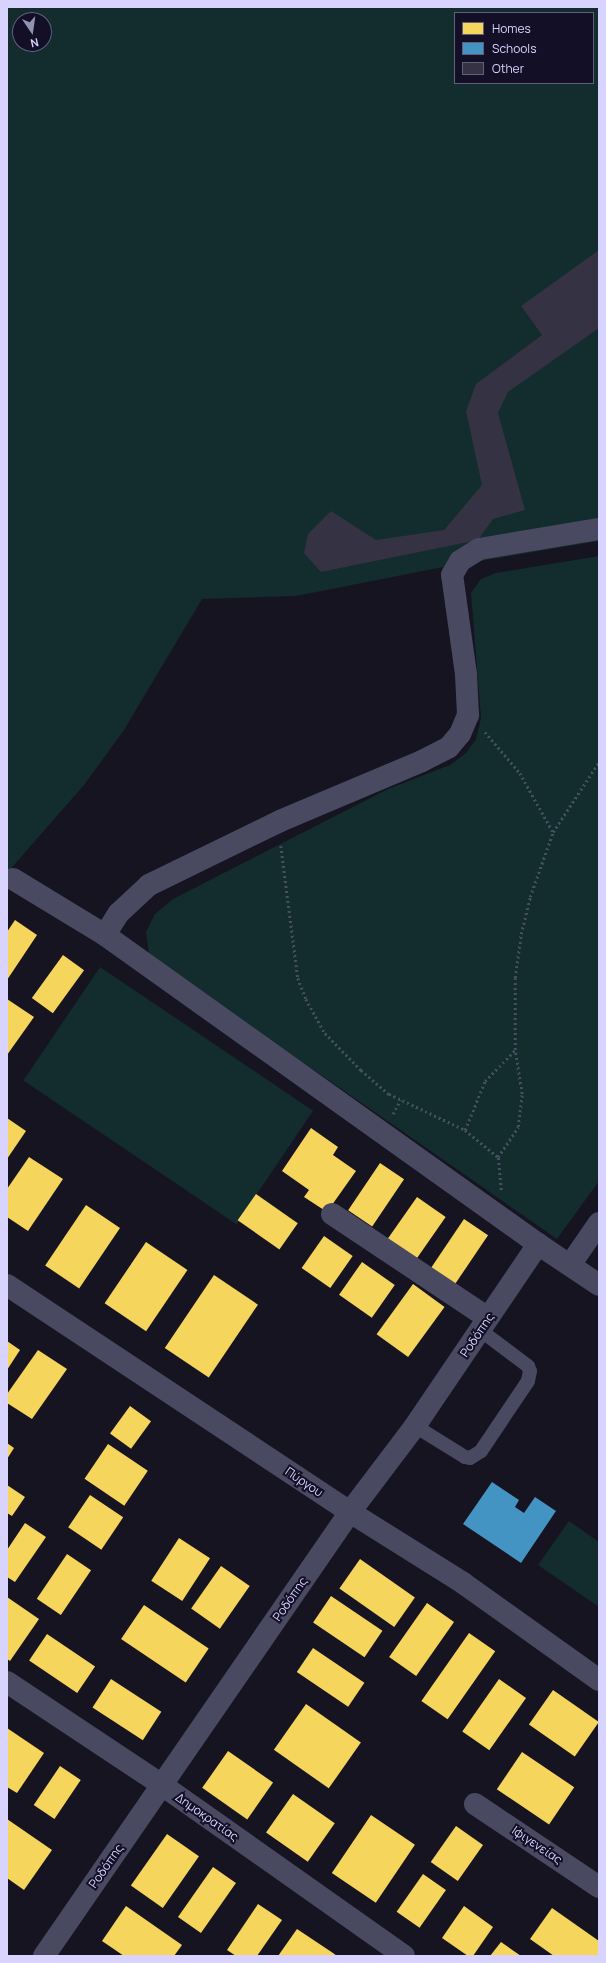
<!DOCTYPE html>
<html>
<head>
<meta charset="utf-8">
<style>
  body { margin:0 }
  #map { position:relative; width:606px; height:1963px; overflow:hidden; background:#161421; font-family:Manrope,sans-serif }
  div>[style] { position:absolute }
  .green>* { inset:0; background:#132c2d; transform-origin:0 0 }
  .homes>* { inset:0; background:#f6d55c; transform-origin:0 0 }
  .schools>* { inset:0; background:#4393c3 }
  .building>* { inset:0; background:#343243 }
  .path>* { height:2.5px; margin-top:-1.25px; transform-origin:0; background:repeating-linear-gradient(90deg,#44505f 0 2px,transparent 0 5px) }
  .service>* { height:14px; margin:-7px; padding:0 7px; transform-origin:7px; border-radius:7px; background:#4a4962 }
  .minor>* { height:22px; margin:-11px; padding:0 11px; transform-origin:11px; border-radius:11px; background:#4a4962 }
  .tertiary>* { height:22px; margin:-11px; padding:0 11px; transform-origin:11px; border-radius:11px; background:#4a4962 }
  span { translate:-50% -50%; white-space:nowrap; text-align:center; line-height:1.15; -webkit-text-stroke:4px #130f26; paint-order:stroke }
  .street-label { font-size:12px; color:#d9d4ff }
  .frame { position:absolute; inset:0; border:8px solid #d9d4ff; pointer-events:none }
  .legend { position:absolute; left:454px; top:12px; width:140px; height:72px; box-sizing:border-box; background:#130f26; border:1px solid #625e7d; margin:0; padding:5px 7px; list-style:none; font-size:12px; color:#d9d4ff }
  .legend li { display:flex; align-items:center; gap:8px; height:20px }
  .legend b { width:20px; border:1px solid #625e7d }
  .north { position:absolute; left:12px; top:12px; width:40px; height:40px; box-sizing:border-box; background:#130f26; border:1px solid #625e7d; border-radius:50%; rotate:167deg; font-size:11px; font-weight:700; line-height:16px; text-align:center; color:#d9d4ff }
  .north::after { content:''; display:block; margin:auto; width:14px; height:18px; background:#9591b1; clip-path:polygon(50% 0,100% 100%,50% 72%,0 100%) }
</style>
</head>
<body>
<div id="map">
  <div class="green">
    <i style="clip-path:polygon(evenodd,7px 7px,599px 7px,599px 541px,438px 568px,296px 596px,202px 599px,124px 730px,84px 785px,7px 873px,7px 7px,455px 13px,593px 13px,593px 83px,455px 83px,455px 13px,7px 7px,20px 20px,44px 20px,44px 44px,20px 44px,20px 20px)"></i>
    <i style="clip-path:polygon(599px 556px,599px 1181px,557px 1239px,317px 1072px,164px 971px,149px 954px,146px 932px,155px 914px,173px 899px,388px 789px,450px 765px,466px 753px,476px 739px,481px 718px,471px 593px,481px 579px,496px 573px)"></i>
    <i style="left:100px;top:967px;width:257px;height:137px;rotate:34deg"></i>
    <i style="clip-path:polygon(569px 1521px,599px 1542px,599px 1607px,538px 1565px)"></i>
  </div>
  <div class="homes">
    <i style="clip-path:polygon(15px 920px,37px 935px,7px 980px,7px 932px)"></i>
    <i style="left:63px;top:955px;width:26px;height:53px;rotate:36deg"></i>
    <i style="clip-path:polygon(7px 999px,34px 1017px,7px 1055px)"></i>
    <i style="clip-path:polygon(7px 1118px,26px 1131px,7px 1159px)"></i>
    <i style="clip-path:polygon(311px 1128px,338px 1147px,333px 1155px,356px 1171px,327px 1212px,304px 1197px,309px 1190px,282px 1171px)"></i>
    <i style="clip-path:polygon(29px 1157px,63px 1179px,28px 1231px,7px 1217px,7px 1189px)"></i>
    <i style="left:380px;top:1163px;width:29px;height:57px;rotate:34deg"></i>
    <i style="left:256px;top:1194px;width:51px;height:32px;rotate:35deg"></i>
    <i style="left:417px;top:1197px;width:35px;height:55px;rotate:35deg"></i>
    <i style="left:86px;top:1205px;width:41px;height:73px;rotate:34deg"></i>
    <i style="left:464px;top:1219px;width:29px;height:68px;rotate:34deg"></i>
    <i style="left:324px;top:1236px;width:35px;height:39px;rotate:35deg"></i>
    <i style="left:146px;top:1242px;width:50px;height:74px;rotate:34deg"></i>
    <i style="left:362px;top:1262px;width:40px;height:40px;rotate:35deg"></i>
    <i style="left:214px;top:1275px;width:53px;height:88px;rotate:34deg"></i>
    <i style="left:413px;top:1284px;width:39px;height:62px;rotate:36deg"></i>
    <i style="clip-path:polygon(7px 1341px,20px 1350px,7px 1370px)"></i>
    <i style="clip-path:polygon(38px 1350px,67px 1369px,32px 1419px,7px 1403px,7px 1394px)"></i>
    <i style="left:130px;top:1406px;width:26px;height:34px;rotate:36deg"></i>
    <i style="clip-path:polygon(7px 1443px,14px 1448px,7px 1459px)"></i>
    <i style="left:108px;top:1444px;width:48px;height:42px;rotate:34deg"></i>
    <i style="clip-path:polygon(7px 1485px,25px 1497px,12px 1516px,7px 1513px)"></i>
    <i style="left:90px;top:1495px;width:40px;height:39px;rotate:34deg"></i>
    <i style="clip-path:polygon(25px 1523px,46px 1537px,15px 1582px,7px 1577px,7px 1550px)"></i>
    <i style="left:179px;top:1538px;width:37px;height:51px;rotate:33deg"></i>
    <i style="left:67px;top:1554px;width:29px;height:54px;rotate:34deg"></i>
    <i style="left:360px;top:1559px;width:67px;height:36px;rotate:35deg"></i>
    <i style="left:221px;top:1566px;width:35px;height:52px;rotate:35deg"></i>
    <i style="left:331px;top:1596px;width:62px;height:32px;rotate:34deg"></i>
    <i style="clip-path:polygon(7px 1597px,39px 1619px,10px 1661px,7px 1659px)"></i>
    <i style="left:427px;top:1603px;width:33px;height:66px;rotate:35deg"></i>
    <i style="left:144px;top:1605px;width:78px;height:41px;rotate:34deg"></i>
    <i style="left:469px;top:1633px;width:32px;height:83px;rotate:35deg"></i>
    <i style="left:47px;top:1634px;width:58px;height:32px;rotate:34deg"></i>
    <i style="left:313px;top:1648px;width:62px;height:29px;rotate:34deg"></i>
    <i style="left:111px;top:1679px;width:60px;height:34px;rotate:33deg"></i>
    <i style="left:499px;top:1679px;width:33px;height:64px;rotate:35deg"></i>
    <i style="left:553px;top:1690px;width:56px;height:42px;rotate:35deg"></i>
    <i style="left:306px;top:1704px;width:67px;height:56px;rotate:35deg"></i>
    <i style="clip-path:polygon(7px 1728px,44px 1753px,17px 1793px,7px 1787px)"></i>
    <i style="left:228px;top:1751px;width:55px;height:45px;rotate:35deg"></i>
    <i style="left:522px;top:1752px;width:63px;height:45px;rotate:34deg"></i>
    <i style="left:60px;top:1766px;width:25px;height:47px;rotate:34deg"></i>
    <i style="left:293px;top:1794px;width:51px;height:47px;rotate:35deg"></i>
    <i style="left:371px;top:1815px;width:53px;height:70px;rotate:34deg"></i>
    <i style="clip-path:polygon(7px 1819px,52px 1850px,24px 1890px,7px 1878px)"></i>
    <i style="left:456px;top:1826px;width:33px;height:44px;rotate:35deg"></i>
    <i style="left:167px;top:1834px;width:39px;height:63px;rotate:35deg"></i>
    <i style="left:213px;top:1867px;width:28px;height:61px;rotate:35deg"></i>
    <i style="left:423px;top:1874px;width:28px;height:46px;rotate:35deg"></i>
    <i style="clip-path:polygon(258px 1904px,282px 1920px,257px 1956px,236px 1956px,227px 1950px)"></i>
    <i style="clip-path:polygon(126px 1906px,182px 1945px,174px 1956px,124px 1956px,102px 1941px)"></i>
    <i style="clip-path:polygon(464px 1906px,493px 1927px,473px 1956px,468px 1956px,442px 1938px)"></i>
    <i style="clip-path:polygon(552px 1908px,599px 1941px,599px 1956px,554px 1956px,530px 1939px)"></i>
    <i style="clip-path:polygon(297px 1929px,333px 1953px,337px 1956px,278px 1956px)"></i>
    <i style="clip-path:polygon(501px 1942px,521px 1956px,490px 1956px)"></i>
  </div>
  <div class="schools">
    <i style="clip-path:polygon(492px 1482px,519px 1500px,515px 1507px,524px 1513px,535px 1497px,556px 1511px,521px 1563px,463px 1524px)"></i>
  </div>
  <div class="building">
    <i style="clip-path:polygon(599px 250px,599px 328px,508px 392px,498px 413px,525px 510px,493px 519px,478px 540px,321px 572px,304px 553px,308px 534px,331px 511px,376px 540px,444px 530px,482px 485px,466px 411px,476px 384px,542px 335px,521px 306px)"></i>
  </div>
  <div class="path">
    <i style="left:485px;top:732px;width:54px;rotate:49.5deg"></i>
    <i style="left:520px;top:773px;width:68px;rotate:60.8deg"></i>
    <i style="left:281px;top:846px;width:133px;rotate:82.7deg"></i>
    <i style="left:298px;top:978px;width:22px;rotate:69deg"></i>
    <i style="left:306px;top:999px;width:39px;rotate:61deg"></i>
    <i style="left:325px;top:1033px;width:52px;rotate:45.8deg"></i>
    <i style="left:361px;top:1070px;width:37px;rotate:41deg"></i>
    <i style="left:389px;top:1094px;width:84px;rotate:25.3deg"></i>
    <i style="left:465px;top:1130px;width:43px;rotate:39.3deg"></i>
    <i style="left:393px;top:1114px;width:16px;rotate:-63deg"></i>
    <i style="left:465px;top:1130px;width:53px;rotate:-67.8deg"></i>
    <i style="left:485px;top:1081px;width:43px;rotate:-45.9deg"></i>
    <i style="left:501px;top:1190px;width:33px;rotate:-95deg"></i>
    <i style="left:498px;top:1157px;width:36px;rotate:-56deg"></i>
    <i style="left:518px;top:1127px;width:33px;rotate:-83deg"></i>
    <i style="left:522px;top:1094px;width:45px;rotate:-99deg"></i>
    <i style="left:515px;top:1050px;width:72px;rotate:-90deg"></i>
    <i style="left:515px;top:978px;width:44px;rotate:-82.2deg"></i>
    <i style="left:521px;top:934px;width:38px;rotate:-76deg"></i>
    <i style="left:530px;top:897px;width:69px;rotate:-70.5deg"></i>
    <i style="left:553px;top:832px;width:84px;rotate:-56.7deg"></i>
  </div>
  <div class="service">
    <i style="left:415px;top:1426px;width:59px;rotate:31.8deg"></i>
    <i style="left:465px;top:1457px;width:5px;rotate:11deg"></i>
    <i style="left:470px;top:1458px;width:13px;rotate:-32deg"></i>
    <i style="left:481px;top:1451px;width:84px;rotate:-56.1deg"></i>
    <i style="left:528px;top:1381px;width:10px;rotate:-79deg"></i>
    <i style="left:530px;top:1371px;width:5px;rotate:-112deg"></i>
    <i style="left:528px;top:1366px;width:60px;rotate:-143.1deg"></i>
  </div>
  <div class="minor">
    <i style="left:13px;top:879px;width:108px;rotate:31.3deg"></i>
    <i style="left:105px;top:935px;width:532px;rotate:35.51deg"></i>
    <i style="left:105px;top:935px;width:26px;rotate:-58deg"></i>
    <i style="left:119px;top:913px;width:41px;rotate:-43deg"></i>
    <i style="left:149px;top:885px;width:146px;rotate:-26deg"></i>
    <i style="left:280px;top:821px;width:154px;rotate:-22.9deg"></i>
    <i style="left:422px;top:761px;width:30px;rotate:-27deg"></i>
    <i style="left:449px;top:747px;width:17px;rotate:-50deg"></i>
    <i style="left:460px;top:734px;width:21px;rotate:-67deg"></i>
    <i style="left:468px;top:715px;width:41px;rotate:-92.8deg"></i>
    <i style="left:466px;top:674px;width:100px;rotate:-98deg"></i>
    <i style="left:452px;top:575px;width:16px;rotate:-60deg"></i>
    <i style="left:460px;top:561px;width:22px;rotate:-32deg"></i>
    <i style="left:479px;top:549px;width:122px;rotate:-9.5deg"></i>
    <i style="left:332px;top:1214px;width:187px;rotate:33.7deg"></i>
    <i style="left:7px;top:1285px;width:411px;rotate:33.5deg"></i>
    <i style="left:350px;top:1512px;width:133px;rotate:32.1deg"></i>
    <i style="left:463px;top:1583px;width:167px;rotate:35.5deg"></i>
    <i style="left:7px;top:1682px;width:186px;rotate:33.6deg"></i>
    <i style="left:162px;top:1785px;width:296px;rotate:35.2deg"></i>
    <i style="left:475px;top:1804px;width:149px;rotate:33.8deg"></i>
  </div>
  <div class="tertiary">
    <i style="left:570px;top:1265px;width:51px;rotate:-55.4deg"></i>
    <i style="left:44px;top:1956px;width:539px;rotate:-55.43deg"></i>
    <i style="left:350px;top:1512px;width:108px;rotate:-52.9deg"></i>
    <i style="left:415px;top:1426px;width:220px;rotate:-55.9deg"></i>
    <i style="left:538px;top:1244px;width:73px;rotate:33.9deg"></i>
  </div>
  <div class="street-label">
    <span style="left:477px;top:1335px;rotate:-56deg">Ροδόπης</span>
    <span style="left:304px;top:1482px;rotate:34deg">Πύργου</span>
    <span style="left:290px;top:1599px;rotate:-55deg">Ροδόπης</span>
    <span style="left:207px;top:1817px;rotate:35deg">Δημοκρατίας</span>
    <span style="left:537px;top:1845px;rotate:34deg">Ιφιγενείας</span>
    <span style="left:106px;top:1866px;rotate:-55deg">Ροδόπης</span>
  </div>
  <div class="frame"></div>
  <ul class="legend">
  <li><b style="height:11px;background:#f6d55c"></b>Homes</li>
  <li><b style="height:11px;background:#4393c3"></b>Schools</li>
  <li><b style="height:11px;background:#343243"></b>Other</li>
  </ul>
  <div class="north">N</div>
</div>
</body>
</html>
